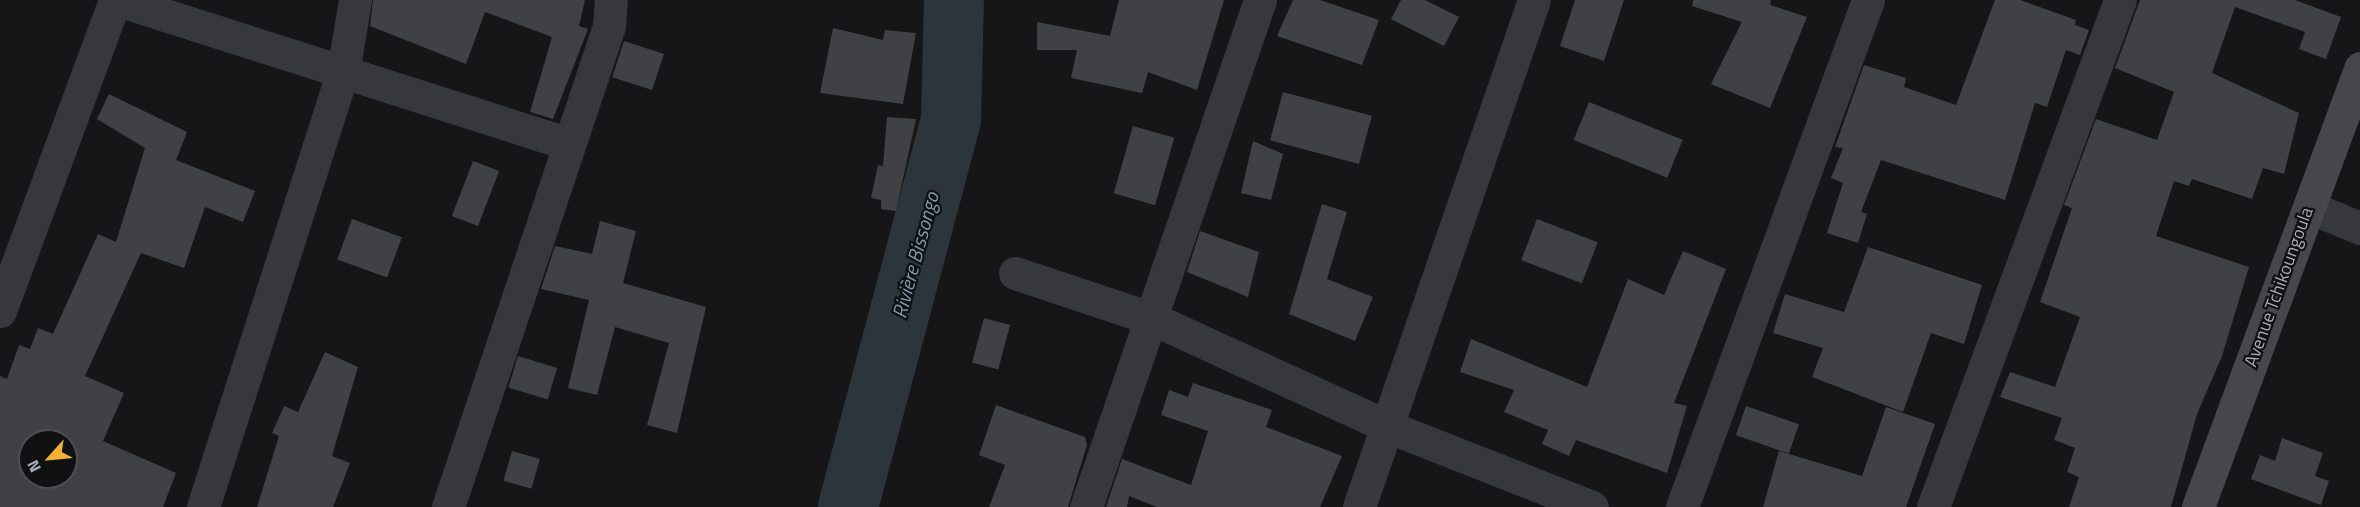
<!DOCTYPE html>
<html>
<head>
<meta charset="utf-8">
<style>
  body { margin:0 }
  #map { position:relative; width:2360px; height:507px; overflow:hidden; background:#161618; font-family:"Titillium Web",sans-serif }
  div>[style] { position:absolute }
  .river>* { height:60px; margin:-30px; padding:0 30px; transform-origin:30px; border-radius:30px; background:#2c353c }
  .building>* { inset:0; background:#404145; transform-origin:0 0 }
  .street>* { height:33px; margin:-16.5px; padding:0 16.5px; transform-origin:16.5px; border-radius:16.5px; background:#37383d }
  .secondary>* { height:33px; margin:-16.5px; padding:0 16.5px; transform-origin:16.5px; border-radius:16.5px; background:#45474d }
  span { translate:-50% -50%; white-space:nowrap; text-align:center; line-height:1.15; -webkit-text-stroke:4.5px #111113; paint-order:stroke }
  .street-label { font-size:18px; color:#a8adb8 }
  .water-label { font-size:20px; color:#7f9bb3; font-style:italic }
  .north { position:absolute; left:18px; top:429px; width:60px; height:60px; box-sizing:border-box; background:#111113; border:2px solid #4d4f55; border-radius:50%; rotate:243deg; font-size:16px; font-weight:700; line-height:24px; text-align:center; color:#a8adb8 }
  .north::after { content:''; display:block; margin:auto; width:21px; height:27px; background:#f2b134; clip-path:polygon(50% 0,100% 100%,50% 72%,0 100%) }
</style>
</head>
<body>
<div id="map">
  <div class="river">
    <i style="left:848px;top:507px;width:400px;rotate:-75.1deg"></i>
    <i style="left:951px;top:120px;width:120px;rotate:-88.6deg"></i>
  </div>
  <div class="building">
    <i style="clip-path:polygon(373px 0,585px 0,579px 26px,588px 29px,553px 119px,530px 112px,552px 37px,485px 12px,466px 64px,370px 26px)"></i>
    <i style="clip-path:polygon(1119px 0,1224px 0,1197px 90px,1148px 72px,1142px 93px,1071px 78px,1077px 50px,1037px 50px,1037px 22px,1110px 36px)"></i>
    <i style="clip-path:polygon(1293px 0,1320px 0,1379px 20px,1362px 65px,1277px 36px)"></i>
    <i style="clip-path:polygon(1401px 0,1425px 0,1459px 17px,1444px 46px,1391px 19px)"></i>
    <i style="clip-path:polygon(1575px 0,1624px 0,1604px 61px,1560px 46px)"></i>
    <i style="clip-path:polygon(1693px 0,1771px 0,1770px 5px,1807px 17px,1770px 108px,1711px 84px,1742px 22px,1692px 6px)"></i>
    <i style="clip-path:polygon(1995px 0,2020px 0,2076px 20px,2075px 25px,2089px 30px,2080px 55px,2066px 50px,2047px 107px,2035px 103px,2005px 200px,1881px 160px,1861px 212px,1867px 214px,1858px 243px,1827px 233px,1843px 183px,1831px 178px,1843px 148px,1835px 147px,1864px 65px,1906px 78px,1904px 87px,1956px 105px)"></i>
    <i style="clip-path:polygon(2140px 0,2295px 0,2341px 17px,2326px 59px,2299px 49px,2305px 32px,2235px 7px,2212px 73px,2299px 113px,2284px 174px,2263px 168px,2252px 199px,2192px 179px,2189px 186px,2174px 181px,2156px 236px,2249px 267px,2222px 356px,2197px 414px,2171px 507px,2069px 507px,2079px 477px,2067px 472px,2075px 448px,2054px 440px,2062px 418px,2000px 397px,2010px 372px,2055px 387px,2080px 317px,2040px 302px,2072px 208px,2064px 205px,2096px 119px,2157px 140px,2174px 92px,2115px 68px)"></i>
    <i style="clip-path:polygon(833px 28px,883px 40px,885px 30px,916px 33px,903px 104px,820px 93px)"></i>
    <i style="left:624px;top:41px;width:42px;height:38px;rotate:18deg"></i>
    <i style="left:1283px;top:92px;width:92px;height:50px;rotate:15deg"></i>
    <i style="clip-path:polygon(evenodd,109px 94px,187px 132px,176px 160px,255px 191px,243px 222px,205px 207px,184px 268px,141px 253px,85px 376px,124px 393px,103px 441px,176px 473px,163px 507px,0 507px,0 376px,7px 379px,19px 345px,30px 349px,38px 328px,53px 334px,98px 234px,116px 242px,145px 148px,97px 119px,109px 94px,30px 441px,66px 441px,66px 477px,30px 477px,30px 441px)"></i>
    <i style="left:1589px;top:102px;width:101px;height:41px;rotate:22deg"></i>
    <i style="clip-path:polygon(887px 117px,916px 119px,896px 211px,881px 209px,881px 200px,871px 198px,878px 165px,883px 166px)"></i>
    <i style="left:1133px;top:126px;width:43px;height:70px;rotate:16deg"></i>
    <i style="clip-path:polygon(1253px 141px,1283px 154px,1271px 200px,1241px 193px)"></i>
    <i style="left:473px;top:161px;width:28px;height:59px;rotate:21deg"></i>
    <i style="clip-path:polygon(1322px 204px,1347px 212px,1327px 279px,1373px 297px,1355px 341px,1289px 314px)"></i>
    <i style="left:352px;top:219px;width:53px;height:43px;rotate:20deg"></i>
    <i style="left:1537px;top:219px;width:65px;height:44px;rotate:21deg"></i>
    <i style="clip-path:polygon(600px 221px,636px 231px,623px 283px,706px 307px,677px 433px,647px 425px,669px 343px,615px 327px,597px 395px,568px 388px,589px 300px,541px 289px,555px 246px,592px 254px)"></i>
    <i style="clip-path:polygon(1200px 231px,1259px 252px,1248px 297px,1187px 272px)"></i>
    <i style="clip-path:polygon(1868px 247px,1982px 285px,1964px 344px,1931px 333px,1903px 412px,1812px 377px,1823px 348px,1773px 333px,1785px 294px,1844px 312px)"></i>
    <i style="clip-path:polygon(1683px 251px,1726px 269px,1674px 403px,1687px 406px,1667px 473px,1576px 440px,1569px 456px,1542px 444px,1548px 430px,1504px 412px,1514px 390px,1460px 372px,1471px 339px,1587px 387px,1628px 279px,1664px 295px)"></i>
    <i style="left:984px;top:318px;width:27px;height:46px;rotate:15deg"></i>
    <i style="clip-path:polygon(325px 352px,358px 367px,332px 456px,350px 463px,333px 507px,257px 507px,279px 436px,272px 433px,284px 406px,298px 412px)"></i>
    <i style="left:518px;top:356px;width:41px;height:33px;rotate:17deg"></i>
    <i style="clip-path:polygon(1193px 383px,1272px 410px,1266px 427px,1342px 456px,1320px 507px,1157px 507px,1129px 496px,1127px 507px,1106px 507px,1122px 459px,1191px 485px,1208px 431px,1161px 415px,1169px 390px,1188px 397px)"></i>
    <i style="clip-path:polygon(996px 405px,1085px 437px,1087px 445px,1068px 507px,989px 507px,1005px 465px,979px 455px)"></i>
    <i style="left:1746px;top:406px;width:56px;height:31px;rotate:19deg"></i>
    <i style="clip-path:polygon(1886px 407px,1935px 424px,1906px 507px,1763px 507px,1779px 451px,1862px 476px)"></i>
    <i style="clip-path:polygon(2282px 438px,2323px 453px,2315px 476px,2329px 481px,2321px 505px,2251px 479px,2260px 455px,2275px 461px)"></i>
    <i style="left:512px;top:451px;width:29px;height:31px;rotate:16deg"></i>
  </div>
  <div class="street">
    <i style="left:118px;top:0;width:473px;rotate:17.7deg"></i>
    <i style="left:2309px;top:207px;width:55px;rotate:22.4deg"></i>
    <i style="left:1015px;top:273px;width:145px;rotate:18.4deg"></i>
    <i style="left:1153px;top:319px;width:260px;rotate:24.6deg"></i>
    <i style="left:1389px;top:427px;width:218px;rotate:21.5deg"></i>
    <i style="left:0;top:311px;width:332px;rotate:-69.7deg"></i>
    <i style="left:203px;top:507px;width:457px;rotate:-72.2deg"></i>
    <i style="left:343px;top:72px;width:73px;rotate:-80.5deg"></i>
    <i style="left:448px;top:507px;width:507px;rotate:-71.49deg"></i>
    <i style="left:609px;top:26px;width:26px;rotate:-86deg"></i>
    <i style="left:1086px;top:507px;width:536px;rotate:-71.06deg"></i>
    <i style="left:1359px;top:507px;width:536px;rotate:-70.96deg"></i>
    <i style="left:1682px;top:507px;width:540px;rotate:-69.85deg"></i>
    <i style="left:1933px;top:507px;width:540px;rotate:-69.75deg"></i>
  </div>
  <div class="secondary">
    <i style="left:2198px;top:507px;width:468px;rotate:-69.7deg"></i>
  </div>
  <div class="street-label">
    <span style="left:2279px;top:287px;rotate:-70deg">Avenue Tchikoungoula</span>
  </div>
  <div class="water-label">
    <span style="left:915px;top:255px;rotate:-75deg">Rivière Bissongo</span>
  </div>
  <div class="north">N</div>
</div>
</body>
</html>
